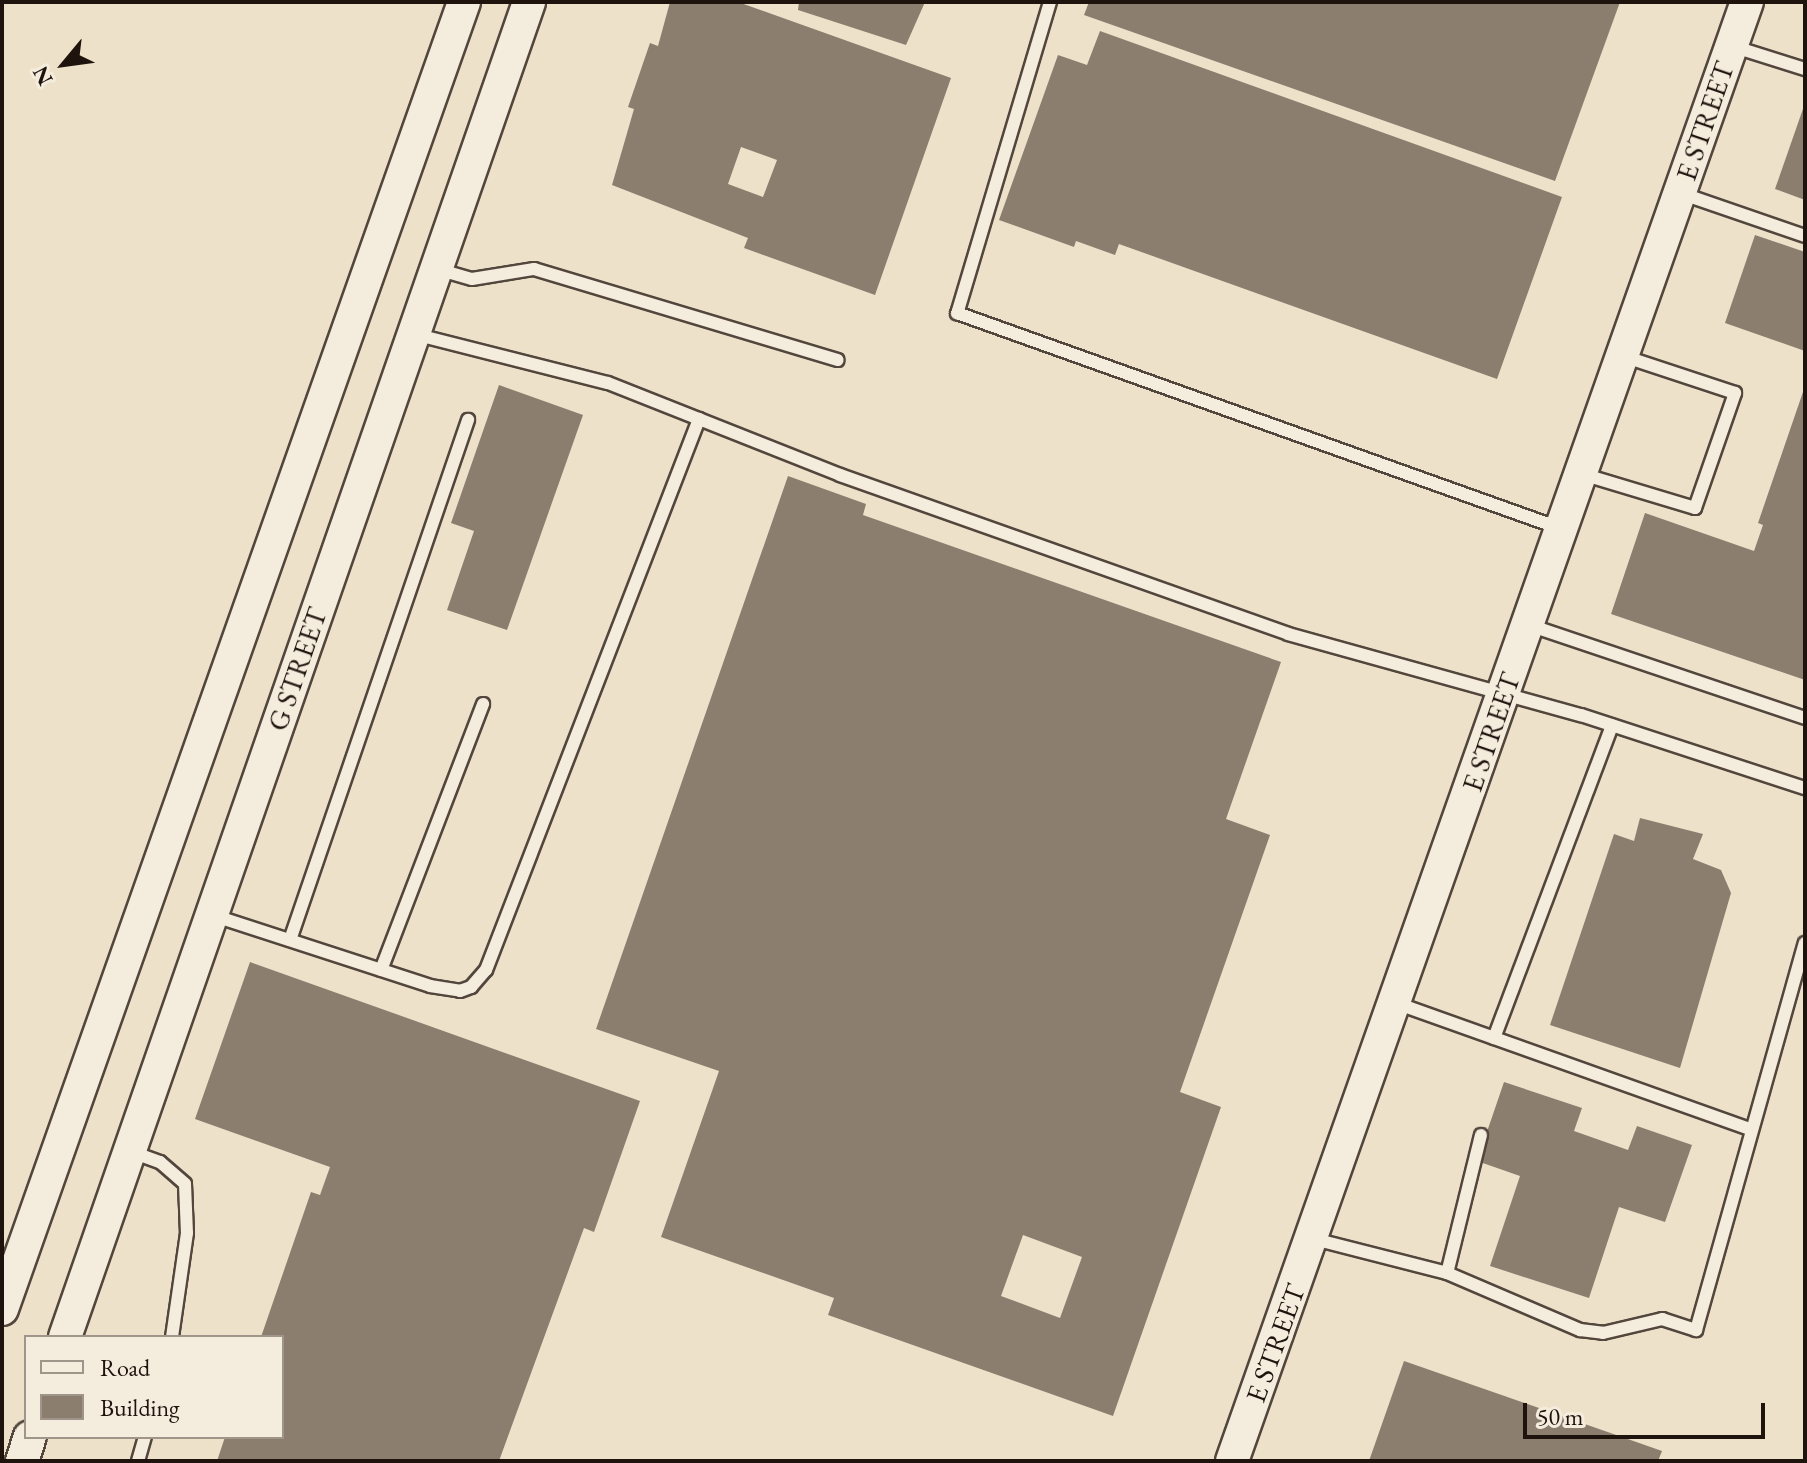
<!DOCTYPE html>
<html>
<head>
<meta charset="utf-8">
<style>
  body { margin:0 }
  #map { position:relative; width:1807px; height:1463px; overflow:hidden; background:#eee1c9; font-family:"EB Garamond",serif }
  div>[style] { position:absolute }
  .building>* { inset:0; background:#8b7e6f }
  .roads { filter:drop-shadow(2px 0 #53463d) drop-shadow(-2px 0 #53463d) drop-shadow(0 2px #53463d) drop-shadow(0 -2px #53463d) }
  .service>* { height:12px; margin:-6px; padding:0 6px; transform-origin:6px; border-radius:6px; background:#f4ecdc }
  .tertiary>* { height:32px; margin:-16px; padding:0 16px; transform-origin:16px; border-radius:16px; background:#f4ecdc }
  span { translate:-50% -50%; white-space:nowrap; text-align:center; line-height:1.15; -webkit-text-stroke:8px #f4ecdc; paint-order:stroke }
  .street-label { font-size:28px; color:#1f130e }
  .frame { position:absolute; inset:0; border:4px solid #1f130e; pointer-events:none }
  .legend { position:absolute; left:24px; top:1335px; width:260px; height:104px; box-sizing:border-box; background:#f4ecdc; border:2px solid #9f958a; margin:0; padding:10px 14px; list-style:none; font-size:24px; color:#1f130e }
  .legend li { display:flex; align-items:center; gap:16px; height:40px }
  .legend b { width:40px; border:2px solid #9f958a }
  .north { position:absolute; left:24px; top:24px; width:80px; height:80px; -webkit-text-stroke:6px #f4ecdc; paint-order:stroke; rotate:241deg; font-size:22px; font-weight:700; line-height:32px; text-align:center; color:#1f130e }
  .north::after { content:''; display:block; margin:auto; width:28px; height:36px; background:#1f130e; clip-path:polygon(50% 0,100% 100%,50% 72%,0 100%) }
  .scale { position:absolute; left:1523px; top:1403px; width:242px; height:36px; box-sizing:border-box; border:4px solid #1f130e; border-top:0; padding-left:10px; font-size:24px; line-height:28px; white-space:nowrap; color:#1f130e; -webkit-text-stroke:6px #f4ecdc; paint-order:stroke }
</style>
</head>
<body>
<div id="map">
  <div class="building">
    <i style="clip-path:polygon(evenodd,670px 2px,738px 2px,951px 78px,875px 295px,744px 248px,748px 238px,612px 185px,634px 109px,628px 107px,650px 43px,658px 46px,670px 2px,741px 147px,777px 160px,763px 197px,728px 184px,741px 147px)"></i>
    <i style="clip-path:polygon(799px 2px,925px 2px,906px 45px,798px 10px)"></i>
    <i style="clip-path:polygon(1089px 2px,1620px 2px,1555px 181px,1084px 15px)"></i>
    <i style="clip-path:polygon(1100px 31px,1562px 197px,1497px 379px,1119px 244px,1115px 255px,1076px 241px,1074px 247px,999px 220px,1058px 55px,1087px 65px)"></i>
    <i style="clip-path:polygon(1805px 103px,1805px 200px,1775px 189px)"></i>
    <i style="clip-path:polygon(1755px 235px,1805px 252px,1805px 351px,1725px 323px)"></i>
    <i style="clip-path:polygon(499px 385px,583px 415px,507px 630px,447px 610px,474px 531px,451px 523px)"></i>
    <i style="clip-path:polygon(1805px 386px,1805px 680px,1611px 614px,1645px 513px,1754px 551px,1763px 525px,1758px 523px)"></i>
    <i style="clip-path:polygon(evenodd,788px 476px,866px 504px,863px 515px,1281px 662px,1226px 819px,1270px 835px,1180px 1092px,1221px 1107px,1113px 1416px,828px 1315px,834px 1298px,661px 1237px,719px 1071px,596px 1029px,788px 476px,1023px 1235px,1082px 1257px,1060px 1318px,1001px 1296px,1023px 1235px)"></i>
    <i style="clip-path:polygon(1640px 818px,1703px 834px,1693px 859px,1721px 870px,1731px 893px,1680px 1068px,1550px 1025px,1614px 834px,1634px 841px)"></i>
    <i style="clip-path:polygon(250px 962px,640px 1101px,594px 1232px,584px 1228px,499px 1461px,217px 1461px,225px 1437px,282px 1437px,282px 1337px,261px 1337px,311px 1192px,320px 1195px,330px 1167px,195px 1119px)"></i>
    <i style="clip-path:polygon(1504px 1082px,1582px 1108px,1574px 1131px,1628px 1150px,1637px 1126px,1692px 1145px,1665px 1222px,1619px 1207px,1589px 1298px,1490px 1266px,1520px 1176px,1477px 1161px)"></i>
    <i style="clip-path:polygon(1404px 1361px,1662px 1451px,1658px 1461px,1369px 1461px)"></i>
  </div>
  <div class="roads">
    <div class="service">
      <i style="left:1050px;top:2px;width:325px;rotate:106.6deg"></i>
      <i style="left:957px;top:313px;width:639px;rotate:19.65deg"></i>
      <i style="left:1732px;top:46px;width:77px;rotate:17.5deg"></i>
      <i style="left:1680px;top:193px;width:132px;rotate:19deg"></i>
      <i style="left:437px;top:269px;width:36px;rotate:16deg"></i>
      <i style="left:472px;top:279px;width:63px;rotate:-9.2deg"></i>
      <i style="left:534px;top:269px;width:317px;rotate:16.7deg"></i>
      <i style="left:414px;top:334px;width:200px;rotate:14.2deg"></i>
      <i style="left:608px;top:383px;width:250px;rotate:21.6deg"></i>
      <i style="left:840px;top:475px;width:475px;rotate:19.5deg"></i>
      <i style="left:1288px;top:634px;width:304px;rotate:15.5deg"></i>
      <i style="left:1581px;top:715px;width:236px;rotate:18.1deg"></i>
      <i style="left:1582px;top:474px;width:118px;rotate:16.7deg"></i>
      <i style="left:1695px;top:508px;width:122px;rotate:-70.8deg"></i>
      <i style="left:1735px;top:393px;width:118px;rotate:-161.7deg"></i>
      <i style="left:1529px;top:625px;width:291px;rotate:18.6deg"></i>
      <i style="left:212px;top:915px;width:229px;rotate:18deg"></i>
      <i style="left:430px;top:986px;width:30px;rotate:9deg"></i>
      <i style="left:460px;top:991px;width:12px;rotate:-20deg"></i>
      <i style="left:471px;top:987px;width:23px;rotate:-49deg"></i>
      <i style="left:486px;top:970px;width:591px;rotate:-68.86deg"></i>
      <i style="left:290px;top:940px;width:550px;rotate:-71.1deg"></i>
      <i style="left:381px;top:970px;width:285px;rotate:-69deg"></i>
      <i style="left:1396px;top:1003px;width:375px;rotate:19.6deg"></i>
      <i style="left:1494px;top:1038px;width:334px;rotate:-69.3deg"></i>
      <i style="left:1481px;top:1135px;width:142px;rotate:103.8deg"></i>
      <i style="left:1447px;top:1273px;width:145px;rotate:23.2deg"></i>
      <i style="left:1580px;top:1330px;width:23px;rotate:7deg"></i>
      <i style="left:1603px;top:1333px;width:61px;rotate:-13.3deg"></i>
      <i style="left:1662px;top:1319px;width:36px;rotate:18deg"></i>
      <i style="left:1696px;top:1330px;width:402px;rotate:-74.3deg"></i>
      <i style="left:132px;top:1152px;width:30px;rotate:20deg"></i>
      <i style="left:160px;top:1162px;width:33px;rotate:41deg"></i>
      <i style="left:185px;top:1184px;width:49px;rotate:87.7deg"></i>
      <i style="left:187px;top:1233px;width:105px;rotate:98.2deg"></i>
      <i style="left:1314px;top:1239px;width:137px;rotate:14.3deg"></i>
      <i style="left:138px;top:1461px;width:25px;rotate:-74deg"></i>
    </div>
    <div class="tertiary">
      <i style="left:2px;top:1309px;width:1386px;rotate:-70.53deg"></i>
      <i style="left:65px;top:1337px;width:1413px;rotate:-70.83deg"></i>
      <i style="left:22px;top:1461px;width:25px;rotate:-72deg"></i>
      <i style="left:1232px;top:1461px;width:1547px;rotate:-70.56deg"></i>
    </div>
  </div>
  <div class="street-label">
    <span style="left:1705px;top:121px;rotate:-71deg">E STREET</span>
    <span style="left:297px;top:669px;rotate:-71deg">G STREET</span>
    <span style="left:1491px;top:732px;rotate:-71deg">E STREET</span>
    <span style="left:1275px;top:1343px;rotate:-70deg">E STREET</span>
  </div>
  <div class="frame"></div>
  <ul class="legend">
  <li><b style="height:10px;background:#f4ecdc"></b>Road</li>
  <li><b style="height:22px;background:#8b7e6f"></b>Building</li>
  </ul>
  <div class="north">N</div>
  <div class="scale">50 m</div>
</div>
</body>
</html>
